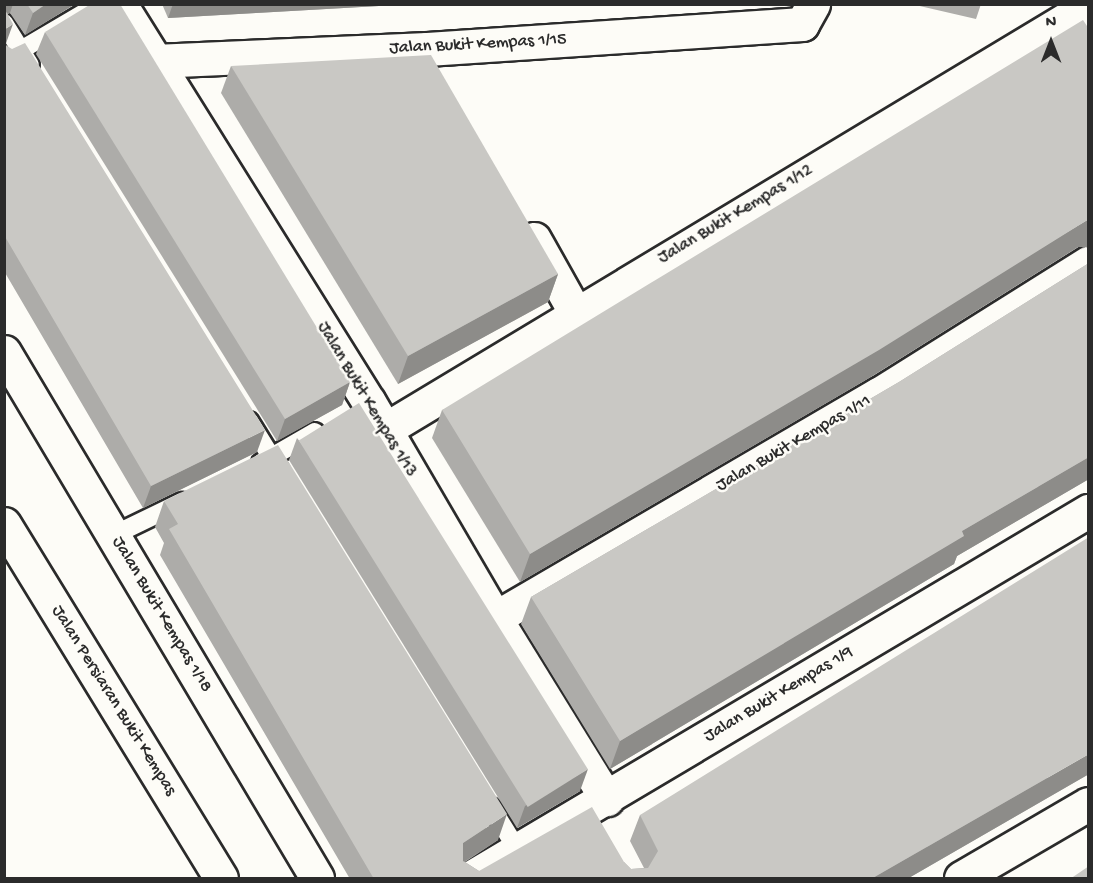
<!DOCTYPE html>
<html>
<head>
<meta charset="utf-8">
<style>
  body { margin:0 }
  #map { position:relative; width:1093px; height:883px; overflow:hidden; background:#fdfcf7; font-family:"Gochi Hand",sans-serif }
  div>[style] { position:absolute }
  .roads { filter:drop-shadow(2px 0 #2b2b2b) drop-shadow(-2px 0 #2b2b2b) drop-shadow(0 2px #2b2b2b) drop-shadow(0 -2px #2b2b2b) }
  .service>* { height:18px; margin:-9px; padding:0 9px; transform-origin:9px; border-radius:9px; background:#fdfcf7 }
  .minor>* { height:33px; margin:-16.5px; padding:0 16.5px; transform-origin:16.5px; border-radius:16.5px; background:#fdfcf7 }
  .tertiary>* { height:33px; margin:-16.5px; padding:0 16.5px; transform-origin:16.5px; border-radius:16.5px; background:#fdfcf7 }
  .wall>* { inset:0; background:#adaca9 }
  .shaded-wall>* { inset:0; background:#8d8c89 }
  .building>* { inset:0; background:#c9c8c4; transform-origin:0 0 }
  span { translate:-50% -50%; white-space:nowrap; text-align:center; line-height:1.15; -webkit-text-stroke:5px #fdfcf7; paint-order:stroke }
  .street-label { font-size:18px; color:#2b2b2b }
  .frame { position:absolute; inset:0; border:6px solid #2b2b2b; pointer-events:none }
  .north { position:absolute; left:1021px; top:12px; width:60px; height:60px; -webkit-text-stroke:4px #fdfcf7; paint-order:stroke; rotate:0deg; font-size:16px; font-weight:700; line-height:24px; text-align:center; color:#2b2b2b }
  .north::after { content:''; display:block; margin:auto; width:21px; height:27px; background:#2b2b2b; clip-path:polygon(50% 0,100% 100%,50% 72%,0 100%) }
</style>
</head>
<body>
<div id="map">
  <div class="roads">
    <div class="service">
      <i style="left:4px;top:23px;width:49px;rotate:58.2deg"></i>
      <i style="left:4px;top:60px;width:110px;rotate:-30.5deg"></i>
      <i style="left:249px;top:421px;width:59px;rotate:58.2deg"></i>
      <i style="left:261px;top:463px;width:62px;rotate:-29.9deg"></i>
      <i style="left:114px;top:535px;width:76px;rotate:-25.9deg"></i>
      <i style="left:491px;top:807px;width:49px;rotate:58.2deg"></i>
    </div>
    <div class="minor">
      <i style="left:120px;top:4px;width:469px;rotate:58deg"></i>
      <i style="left:369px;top:402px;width:250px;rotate:59.7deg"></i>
      <i style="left:495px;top:618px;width:213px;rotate:58.3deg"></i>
      <i style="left:154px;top:61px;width:273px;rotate:-2.5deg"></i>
      <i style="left:427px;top:49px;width:376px;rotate:-3.8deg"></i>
      <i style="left:802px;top:24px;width:23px;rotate:-61deg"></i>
      <i style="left:534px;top:239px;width:84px;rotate:60.7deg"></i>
      <i style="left:4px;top:352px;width:612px;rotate:59.24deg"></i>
      <i style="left:386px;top:429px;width:820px;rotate:-31.07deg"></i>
      <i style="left:495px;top:618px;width:445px;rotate:-30.3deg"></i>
      <i style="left:879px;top:394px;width:247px;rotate:-32.1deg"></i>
      <i style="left:470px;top:878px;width:719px;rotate:-30.7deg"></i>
      <i style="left:961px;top:878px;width:147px;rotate:-30.2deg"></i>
    </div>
    <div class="tertiary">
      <i style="left:4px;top:524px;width:415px;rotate:58.5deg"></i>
    </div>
  </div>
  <div class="wall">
    <i style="clip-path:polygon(4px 4px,75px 4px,25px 35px,10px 13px,8px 14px,6px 45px,257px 452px,143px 508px,4px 271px)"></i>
    <i style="clip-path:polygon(162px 4px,414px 4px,168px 18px)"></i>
    <i style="clip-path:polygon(911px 4px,981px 4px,976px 19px)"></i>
    <i style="clip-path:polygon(45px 32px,350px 382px,342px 405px,277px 441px,36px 54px)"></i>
    <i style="clip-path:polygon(231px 66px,558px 274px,548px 302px,398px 384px,221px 93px)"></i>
    <i style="clip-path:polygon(1078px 247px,869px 378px,520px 582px,432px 438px,442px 410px)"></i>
    <i style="clip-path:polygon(1089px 263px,1089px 479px,957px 556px,954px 564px,610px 769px,521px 624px,531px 597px,899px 382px)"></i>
    <i style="clip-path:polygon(297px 438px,580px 791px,517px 828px,289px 460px)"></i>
    <i style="clip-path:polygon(164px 501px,498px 840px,465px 862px,479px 871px,624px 862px,631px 869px,644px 868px,630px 841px,640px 815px,1089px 774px,907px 879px,350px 879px,160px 555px,164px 543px,155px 527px)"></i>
  </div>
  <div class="shaded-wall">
    <i style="clip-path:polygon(4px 4px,13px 4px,10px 13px,4px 14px)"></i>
    <i style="clip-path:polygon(46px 4px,75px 4px,25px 35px,33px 13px)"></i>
    <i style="clip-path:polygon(173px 4px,414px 4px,168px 18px)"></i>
    <i style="clip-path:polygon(13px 24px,5px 46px,4px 47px,4px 30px)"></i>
    <i style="clip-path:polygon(1089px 219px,1089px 247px,1078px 247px,869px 378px,520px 582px,530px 554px)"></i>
    <i style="clip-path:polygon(558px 274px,548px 302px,398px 384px,408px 356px)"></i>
    <i style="clip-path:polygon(350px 382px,342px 405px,277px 441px,285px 419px)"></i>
    <i style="clip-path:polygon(265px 430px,257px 452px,143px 508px,151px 486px)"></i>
    <i style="clip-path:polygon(1089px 457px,1089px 479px,957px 556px,954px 564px,610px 769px,620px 741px,962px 531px)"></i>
    <i style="clip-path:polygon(1089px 754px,1089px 774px,907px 879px,871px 879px)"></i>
    <i style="clip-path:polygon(588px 769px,580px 791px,517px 828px,525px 806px)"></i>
    <i style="clip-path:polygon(507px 814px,498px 840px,453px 869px,463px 843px)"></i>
  </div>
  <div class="building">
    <i style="clip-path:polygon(27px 4px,46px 4px,33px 13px)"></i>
    <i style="clip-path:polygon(91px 4px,120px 4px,350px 382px,285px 419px,45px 32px)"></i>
    <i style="clip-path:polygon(4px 8px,13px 24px,4px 30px)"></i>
    <i style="clip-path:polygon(1083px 20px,1087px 26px,1089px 25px,1089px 219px,879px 350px,530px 554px,442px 410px)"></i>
    <i style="clip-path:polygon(25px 43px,265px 430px,151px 486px,4px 235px,4px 44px,12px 49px)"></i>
    <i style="clip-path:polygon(431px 55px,558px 274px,408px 356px,231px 66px)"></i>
    <i style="clip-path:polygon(1089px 263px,1089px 457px,962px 531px,964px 536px,620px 741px,531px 597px,899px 382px)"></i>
    <i style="left:359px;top:403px;width:432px;height:71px;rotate:58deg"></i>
    <i style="clip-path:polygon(278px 445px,507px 814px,463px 843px,463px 861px,479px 871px,592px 807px,624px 862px,631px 869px,648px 868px,658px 851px,640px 815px,1089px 537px,1089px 754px,871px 879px,374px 879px,169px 529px,178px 524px,164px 501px)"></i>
    <i style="clip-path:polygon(1089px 866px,1089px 879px,1070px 879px)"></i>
  </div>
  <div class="street-label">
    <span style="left:478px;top:45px;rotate:-3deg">Jalan Bukit Kempas 1/15</span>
    <span style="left:736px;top:215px;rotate:-31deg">Jalan Bukit Kempas 1/12</span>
    <span style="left:366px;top:400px;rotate:59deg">Jalan Bukit Kempas 1/13</span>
    <span style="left:794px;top:444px;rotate:-30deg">Jalan Bukit Kempas 1/11</span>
    <span style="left:161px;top:615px;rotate:59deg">Jalan Bukit Kempas 1/18</span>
    <span style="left:779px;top:695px;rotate:-31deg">Jalan Bukit Kempas 1/9</span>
    <span style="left:113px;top:701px;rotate:58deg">Jalan Persiaran Bukit Kempas</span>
  </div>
  <div class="frame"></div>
  <div class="north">N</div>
</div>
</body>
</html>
